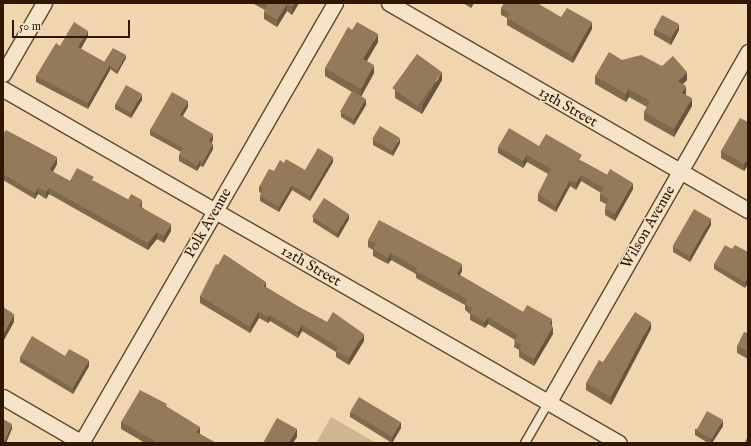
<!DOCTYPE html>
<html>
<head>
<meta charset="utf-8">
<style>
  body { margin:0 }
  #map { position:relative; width:751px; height:446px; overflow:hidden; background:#f0d5ae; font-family:"IM FELL English",serif }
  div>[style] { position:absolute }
  .green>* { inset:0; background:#cfb590 }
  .roads { filter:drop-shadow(1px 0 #60462c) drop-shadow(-1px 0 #60462c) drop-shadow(0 1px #60462c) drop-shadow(0 -1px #60462c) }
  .lane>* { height:8px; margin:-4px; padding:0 4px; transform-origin:4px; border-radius:4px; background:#f5e4ca }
  .street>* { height:15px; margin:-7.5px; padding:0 7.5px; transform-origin:7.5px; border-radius:7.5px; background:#f5e4ca }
  .wall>* { inset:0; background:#7f694d }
  .shaded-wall>* { inset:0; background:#68553f }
  .building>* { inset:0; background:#947a5a; transform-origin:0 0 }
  span { translate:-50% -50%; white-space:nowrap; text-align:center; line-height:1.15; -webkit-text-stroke:3px #f5e4ca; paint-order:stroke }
  .street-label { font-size:15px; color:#301700 }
  .frame { position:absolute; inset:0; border:4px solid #301700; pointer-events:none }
  .scale { position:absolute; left:12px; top:20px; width:118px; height:18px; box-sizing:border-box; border:2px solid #301700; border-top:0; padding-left:5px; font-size:12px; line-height:14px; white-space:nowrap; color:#301700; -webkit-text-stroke:3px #f5e4ca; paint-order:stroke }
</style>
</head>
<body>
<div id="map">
  <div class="green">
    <i style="clip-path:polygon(331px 417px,376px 443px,316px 443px)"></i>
  </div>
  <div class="roads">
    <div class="lane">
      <i style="left:525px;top:443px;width:46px;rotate:-60.1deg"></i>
    </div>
    <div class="street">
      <i style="left:389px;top:3px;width:414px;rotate:30deg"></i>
      <i style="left:3px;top:74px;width:82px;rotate:-60deg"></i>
      <i style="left:3px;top:89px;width:710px;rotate:29.88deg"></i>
      <i style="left:3px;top:397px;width:91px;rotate:30.2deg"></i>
      <i style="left:548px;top:403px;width:404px;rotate:-60.3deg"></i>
      <i style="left:81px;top:443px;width:508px;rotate:-60deg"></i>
    </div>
  </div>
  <div class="wall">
    <i style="clip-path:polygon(252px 3px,299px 3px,292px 15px,287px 11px,277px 27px,264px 19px,264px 12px,265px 10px)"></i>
    <i style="clip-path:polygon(463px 3px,474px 3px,471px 8px)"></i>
    <i style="clip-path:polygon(501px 8px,561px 17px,592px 29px,573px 63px,507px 25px,507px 18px,501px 15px)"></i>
    <i style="clip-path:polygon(654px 29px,679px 30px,671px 45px,654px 35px)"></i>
    <i style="clip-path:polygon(352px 30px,378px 42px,367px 61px,374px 73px,361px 96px,366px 105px,354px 125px,341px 117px,341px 112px,352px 92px,325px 76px,325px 68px)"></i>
    <i style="clip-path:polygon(88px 36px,81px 49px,104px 62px,126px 58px,117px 74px,110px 69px,110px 70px,88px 109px,36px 82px,36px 76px,60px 46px)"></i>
    <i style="clip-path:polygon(622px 60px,687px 80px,683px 84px,686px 93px,686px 95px,692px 106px,674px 137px,644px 120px,644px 112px,647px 107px,629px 97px,626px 102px,595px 84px,595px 76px)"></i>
    <i style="clip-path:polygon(442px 80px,422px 114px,395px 98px,395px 90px)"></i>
    <i style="clip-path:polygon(142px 100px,131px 118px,115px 109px,115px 104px)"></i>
    <i style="clip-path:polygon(188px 107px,183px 116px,213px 139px,212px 143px,213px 149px,203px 167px,200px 166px,197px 171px,179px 161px,179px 155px,181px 152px,150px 135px,150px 130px)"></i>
    <i style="clip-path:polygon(748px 122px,748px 165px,744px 171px,721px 158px,721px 151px)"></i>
    <i style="clip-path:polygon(3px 134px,57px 164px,53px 172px,70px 181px,94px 181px,142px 207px,171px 231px,164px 243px,157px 239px,148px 250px,49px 194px,46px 199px,38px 194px,35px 199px,3px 180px)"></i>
    <i style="clip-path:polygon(373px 139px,400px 143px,393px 156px,373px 145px)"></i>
    <i style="clip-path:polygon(539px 146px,582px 161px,633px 189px,615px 221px,605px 215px,605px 209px,606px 204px,600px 201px,600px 194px,601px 193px,581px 181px,576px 190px,570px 186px,556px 212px,538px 201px,538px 194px,548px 174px,527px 162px,523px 168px,498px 153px,498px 147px)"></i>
    <i style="clip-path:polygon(333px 162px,310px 201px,292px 190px,279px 212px,260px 201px,260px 196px,261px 193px,259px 192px,259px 187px,274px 171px,284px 163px,305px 170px)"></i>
    <i style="clip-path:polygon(313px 217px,349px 219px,338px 238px,313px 222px)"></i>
    <i style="clip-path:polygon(711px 225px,690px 262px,673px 252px,673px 246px)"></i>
    <i style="clip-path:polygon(368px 240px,462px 271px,460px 275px,523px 312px,552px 326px,553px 334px,534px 366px,519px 357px,519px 350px,514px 347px,515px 340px,488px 324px,485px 328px,470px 320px,470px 314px,465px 310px,465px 305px,416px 278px,416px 274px,391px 260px,388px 264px,373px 256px,373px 250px,368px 247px)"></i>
    <i style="clip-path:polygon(732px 249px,748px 252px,745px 288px,714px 269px,714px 264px)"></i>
    <i style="clip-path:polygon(266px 287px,299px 307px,327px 322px,364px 341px,349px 365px,336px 357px,336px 352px,302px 331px,298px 338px,270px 321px,268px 323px,259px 318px,250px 333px,200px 303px,200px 296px)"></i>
    <i style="clip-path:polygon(651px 329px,611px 405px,586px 390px,586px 383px,603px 362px)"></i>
    <i style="clip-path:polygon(748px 332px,748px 359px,737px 353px,737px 346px)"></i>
    <i style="clip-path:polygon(65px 356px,89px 366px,73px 394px,20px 362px,20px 357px)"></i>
    <i style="clip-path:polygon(167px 407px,200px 434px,216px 443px,145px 443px,121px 429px,121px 422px)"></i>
    <i style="clip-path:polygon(350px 412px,401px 428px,392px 443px,350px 417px)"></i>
    <i style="clip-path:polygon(723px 426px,712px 443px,708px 443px,695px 435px,695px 429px)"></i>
  </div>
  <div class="shaded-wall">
    <i style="clip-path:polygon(295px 3px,299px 3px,292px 15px,292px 7px)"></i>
    <i style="clip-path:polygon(471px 3px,474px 3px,471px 8px)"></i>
    <i style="clip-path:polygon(287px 4px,287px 11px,277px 27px,277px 20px)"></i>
    <i style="clip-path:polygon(592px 22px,592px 29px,573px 63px,573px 56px)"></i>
    <i style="clip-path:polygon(679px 24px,679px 30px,671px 45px,671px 39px)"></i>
    <i style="clip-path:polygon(88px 31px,88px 36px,78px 53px,78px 47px)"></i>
    <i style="clip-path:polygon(378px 34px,378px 42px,363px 67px,363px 59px)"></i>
    <i style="clip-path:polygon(126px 55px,126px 58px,117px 74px,117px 71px)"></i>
    <i style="clip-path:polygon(110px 65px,110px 70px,88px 109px,88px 103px)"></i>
    <i style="clip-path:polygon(374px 65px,374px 73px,361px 97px,361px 89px)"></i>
    <i style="clip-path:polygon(442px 72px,442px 80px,422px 114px,422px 106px)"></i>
    <i style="clip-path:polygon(687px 72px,687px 80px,678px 88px,678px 81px)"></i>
    <i style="clip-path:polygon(686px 86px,686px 93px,682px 100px,682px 93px)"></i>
    <i style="clip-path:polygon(629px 89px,629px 97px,626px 102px,626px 94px)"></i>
    <i style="clip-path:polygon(142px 94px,142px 100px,131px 118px,131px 113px)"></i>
    <i style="clip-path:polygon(692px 98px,692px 106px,674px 137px,674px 129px)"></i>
    <i style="clip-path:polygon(366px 99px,366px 105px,354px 125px,354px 119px)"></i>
    <i style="clip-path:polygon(188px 101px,188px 107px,180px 120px,180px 115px)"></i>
    <i style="clip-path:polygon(213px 134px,213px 139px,209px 147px,209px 141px)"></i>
    <i style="clip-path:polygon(400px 138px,400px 143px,393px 156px,393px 151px)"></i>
    <i style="clip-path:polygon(213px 144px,213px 149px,203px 167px,203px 162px)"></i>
    <i style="clip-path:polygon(527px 155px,527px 162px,523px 168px,523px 161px)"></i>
    <i style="clip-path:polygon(57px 157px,57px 164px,50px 177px,50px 170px)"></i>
    <i style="clip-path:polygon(333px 157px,333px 162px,310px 201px,310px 196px)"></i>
    <i style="clip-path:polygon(748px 158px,748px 165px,744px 171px,744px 164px)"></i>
    <i style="clip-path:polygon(200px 160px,200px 166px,197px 171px,197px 166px)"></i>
    <i style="clip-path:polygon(581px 175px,581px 181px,576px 190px,576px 183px)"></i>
    <i style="clip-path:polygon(570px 180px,570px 186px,556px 212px,556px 206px)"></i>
    <i style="clip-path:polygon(633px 183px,633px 189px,615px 221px,615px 214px)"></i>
    <i style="clip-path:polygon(292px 185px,292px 190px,279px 212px,279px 207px)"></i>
    <i style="clip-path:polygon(38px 187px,38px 194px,35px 199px,35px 193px)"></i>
    <i style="clip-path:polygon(49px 188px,49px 194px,46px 199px,46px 192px)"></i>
    <i style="clip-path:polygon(142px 200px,142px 207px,139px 206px)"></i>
    <i style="clip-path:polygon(349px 214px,349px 219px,338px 238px,338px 232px)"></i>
    <i style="clip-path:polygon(711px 219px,711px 225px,690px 262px,690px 256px)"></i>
    <i style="clip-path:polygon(171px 224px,171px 231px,164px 243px,164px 236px)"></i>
    <i style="clip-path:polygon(157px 232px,157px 239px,148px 250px,148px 243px)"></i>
    <i style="clip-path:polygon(391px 253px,391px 260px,388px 264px,388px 258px)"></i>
    <i style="clip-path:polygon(462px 264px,462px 271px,457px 280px,457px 274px)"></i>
    <i style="clip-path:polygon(748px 278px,748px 283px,745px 288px,745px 282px)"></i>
    <i style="clip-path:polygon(266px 282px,266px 288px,263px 286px)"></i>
    <i style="clip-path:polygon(259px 311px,259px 318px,250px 333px,250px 327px)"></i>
    <i style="clip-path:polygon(14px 314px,14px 322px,3px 342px,3px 334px)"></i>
    <i style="clip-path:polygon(270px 315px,270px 321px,268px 323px,268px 317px)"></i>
    <i style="clip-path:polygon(488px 317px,488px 324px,485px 328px,485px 322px)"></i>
    <i style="clip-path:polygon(552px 319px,552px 326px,549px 324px)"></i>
    <i style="clip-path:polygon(651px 322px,651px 329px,611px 405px,611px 397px)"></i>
    <i style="clip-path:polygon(302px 325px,302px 331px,298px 338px,298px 332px)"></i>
    <i style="clip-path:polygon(553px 327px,553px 334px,534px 366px,534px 359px)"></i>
    <i style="clip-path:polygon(364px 334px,364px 341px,349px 365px,349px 358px)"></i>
    <i style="clip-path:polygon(89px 360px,89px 366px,73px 394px,73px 388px)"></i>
    <i style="clip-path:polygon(723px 420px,723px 426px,712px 443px,711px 443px,711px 439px)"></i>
    <i style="clip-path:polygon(401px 422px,401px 428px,392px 443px,392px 437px)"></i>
    <i style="clip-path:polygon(12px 424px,12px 429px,6px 443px,3px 443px)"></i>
    <i style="clip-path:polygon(200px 427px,200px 434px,196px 432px)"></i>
    <i style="clip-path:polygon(297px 429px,297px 437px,293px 443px,288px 443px)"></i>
  </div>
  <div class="building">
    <i style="clip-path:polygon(265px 3px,295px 3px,292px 7px,287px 4px,277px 20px,264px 12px,268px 5px)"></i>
    <i style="clip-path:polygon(504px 3px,537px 3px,561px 17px,567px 8px,592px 22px,573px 56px,507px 18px,510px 13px,501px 8px)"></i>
    <i style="left:662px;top:15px;width:19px;height:16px;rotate:28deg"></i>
    <i style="clip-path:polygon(74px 22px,88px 31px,78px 47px,110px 65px,88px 103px,36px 76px,56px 43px,60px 46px)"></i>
    <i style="clip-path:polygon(357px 22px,378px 34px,363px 59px,374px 65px,361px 89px,325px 68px,348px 27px,352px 30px)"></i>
    <i style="clip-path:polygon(113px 48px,126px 55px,117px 71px,110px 66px,110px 65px,104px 62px)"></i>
    <i style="clip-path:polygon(609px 52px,622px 60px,641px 55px,662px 66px,673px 56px,687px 72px,678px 81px,686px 86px,682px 93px,692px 98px,674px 129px,644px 112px,650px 101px,629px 89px,626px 94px,595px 76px)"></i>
    <i style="left:417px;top:54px;width:31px;height:42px;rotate:36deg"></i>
    <i style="left:126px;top:85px;width:18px;height:22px;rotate:29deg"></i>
    <i style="left:352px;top:91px;width:16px;height:24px;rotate:30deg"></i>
    <i style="clip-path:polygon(172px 92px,188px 101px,180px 115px,213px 134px,209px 141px,213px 144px,203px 162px,200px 160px,197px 166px,179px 155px,183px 148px,150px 130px)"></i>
    <i style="clip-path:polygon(740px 118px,748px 122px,748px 159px,744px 164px,721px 151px)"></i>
    <i style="left:380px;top:126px;width:23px;height:15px;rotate:31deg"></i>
    <i style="clip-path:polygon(509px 128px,539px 146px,546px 134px,582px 155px,579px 160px,607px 175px,610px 169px,633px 183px,615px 214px,605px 209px,608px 199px,600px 194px,604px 188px,581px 175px,576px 183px,570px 180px,556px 206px,538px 194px,551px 169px,527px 155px,523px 161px,498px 147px)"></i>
    <i style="clip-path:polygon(6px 130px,57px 157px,50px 170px,70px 181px,77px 168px,94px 177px,92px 180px,128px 200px,131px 194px,142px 200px,139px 206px,171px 224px,164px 236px,157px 232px,148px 243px,49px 188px,46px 192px,38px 187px,35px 193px,3px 174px,3px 154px,4px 152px,3px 152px,3px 134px)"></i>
    <i style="clip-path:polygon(318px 148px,333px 157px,310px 196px,292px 185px,279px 207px,260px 196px,263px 189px,259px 187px,269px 169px,274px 171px,280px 160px,284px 163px,286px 159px,305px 170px)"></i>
    <i style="left:324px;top:198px;width:30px;height:22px;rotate:33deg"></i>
    <i style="left:694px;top:209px;width:20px;height:43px;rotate:30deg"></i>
    <i style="clip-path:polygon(379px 220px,462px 264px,457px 274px,523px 312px,527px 305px,552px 319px,549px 324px,553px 327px,534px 359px,519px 350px,522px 345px,514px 341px,518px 335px,488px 317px,485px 322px,470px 313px,472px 308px,465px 304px,467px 299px,416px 271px,417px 268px,391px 253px,388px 258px,373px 249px,376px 244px,368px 240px)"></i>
    <i style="clip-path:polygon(725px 245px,732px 249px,735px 245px,748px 252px,748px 278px,745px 282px,714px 264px)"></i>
    <i style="clip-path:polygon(224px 254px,266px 282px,263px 286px,299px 307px,327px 322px,333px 312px,364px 334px,349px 358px,336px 351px,338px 347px,302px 325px,298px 332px,270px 315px,268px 317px,259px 311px,250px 327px,200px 296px,216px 264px,218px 265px)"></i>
    <i style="clip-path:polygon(3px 307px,14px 314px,3px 334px)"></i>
    <i style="clip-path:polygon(635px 312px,651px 322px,611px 397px,586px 383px,599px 360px,603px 362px)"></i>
    <i style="clip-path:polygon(744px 332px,747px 333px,748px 332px,748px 351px,737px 346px)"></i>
    <i style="clip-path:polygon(32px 336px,65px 356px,69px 349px,89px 360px,73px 388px,20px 357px)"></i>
    <i style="clip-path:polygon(140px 390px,167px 404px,166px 406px,200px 427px,196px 432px,216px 443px,153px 443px,155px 441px,121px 422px)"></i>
    <i style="left:359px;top:397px;width:49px;height:17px;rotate:31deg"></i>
    <i style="left:707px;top:411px;width:18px;height:22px;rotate:29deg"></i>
    <i style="clip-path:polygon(277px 418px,297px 429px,288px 443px,263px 443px)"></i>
    <i style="clip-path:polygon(3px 419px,12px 424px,3px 443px)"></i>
    <i style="clip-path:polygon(748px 437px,748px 443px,744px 443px)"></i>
  </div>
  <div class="street-label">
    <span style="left:568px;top:107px;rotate:30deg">13th Street</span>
    <span style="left:208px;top:223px;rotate:-60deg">Polk Avenue</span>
    <span style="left:648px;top:227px;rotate:-60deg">Wilson Avenue</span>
    <span style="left:311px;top:266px;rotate:30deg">12th Street</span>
  </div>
  <div class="frame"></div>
  <div class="scale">50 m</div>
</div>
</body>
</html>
